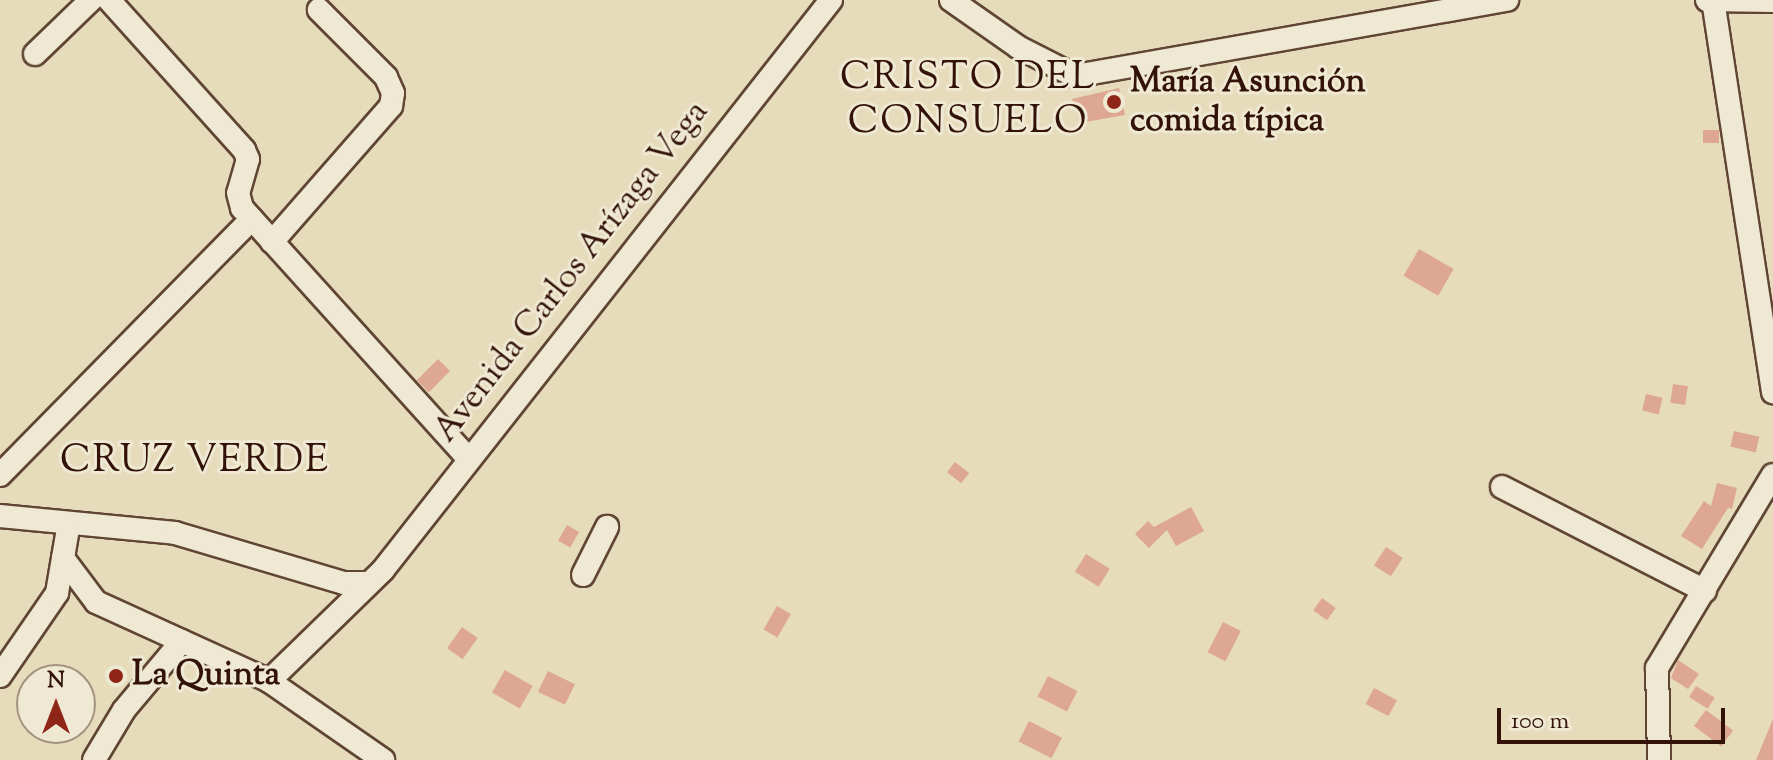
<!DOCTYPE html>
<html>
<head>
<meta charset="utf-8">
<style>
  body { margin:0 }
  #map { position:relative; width:1773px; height:760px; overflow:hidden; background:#e6dcbb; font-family:"Sorts Mill Goudy",serif }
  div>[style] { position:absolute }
  .building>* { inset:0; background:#dea793; transform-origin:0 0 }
  .roads { filter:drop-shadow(2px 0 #604534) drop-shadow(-2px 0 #604534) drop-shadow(0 2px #604534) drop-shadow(0 -2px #604534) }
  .minor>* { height:22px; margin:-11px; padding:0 11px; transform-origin:11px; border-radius:11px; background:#efe8d3 }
  .dots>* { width:22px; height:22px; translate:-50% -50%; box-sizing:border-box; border:4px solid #efe8d3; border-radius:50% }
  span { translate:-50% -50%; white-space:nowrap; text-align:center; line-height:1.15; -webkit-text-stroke:6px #efe8d3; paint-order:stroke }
  .poi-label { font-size:34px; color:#331307; font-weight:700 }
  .left { translate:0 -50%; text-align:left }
  .street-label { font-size:34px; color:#331307 }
  .quarter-label { font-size:38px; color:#331307; letter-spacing:2px }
  .north { position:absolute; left:16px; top:664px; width:80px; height:80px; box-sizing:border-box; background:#efe8d3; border:2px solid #a49381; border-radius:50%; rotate:0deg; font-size:22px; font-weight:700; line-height:32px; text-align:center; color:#331307 }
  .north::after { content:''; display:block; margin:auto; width:28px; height:36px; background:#8f2418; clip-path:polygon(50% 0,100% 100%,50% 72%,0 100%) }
  .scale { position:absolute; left:1497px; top:708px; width:228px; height:36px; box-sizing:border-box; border:4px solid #331307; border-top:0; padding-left:10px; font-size:24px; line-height:28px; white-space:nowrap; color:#331307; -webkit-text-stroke:6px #efe8d3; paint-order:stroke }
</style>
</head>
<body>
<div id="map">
  <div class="building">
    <i style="clip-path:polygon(1119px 88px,1125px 115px,1080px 123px,1072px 99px)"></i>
    <i style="left:1703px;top:130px;width:16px;height:13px"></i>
    <i style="left:1419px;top:249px;width:40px;height:31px;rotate:30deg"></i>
    <i style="left:438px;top:359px;width:17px;height:30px;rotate:45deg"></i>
    <i style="left:1673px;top:384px;width:15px;height:19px;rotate:8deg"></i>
    <i style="left:1646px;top:394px;width:17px;height:17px;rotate:13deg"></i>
    <i style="left:1734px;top:431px;width:26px;height:16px;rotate:13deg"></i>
    <i style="left:955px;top:462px;width:18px;height:13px;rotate:38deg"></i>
    <i style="clip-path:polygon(1717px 483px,1737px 488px,1732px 509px,1728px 508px,1702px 549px,1681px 536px,1704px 501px,1711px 506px)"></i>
    <i style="clip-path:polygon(1191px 507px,1204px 531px,1176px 546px,1167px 530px,1149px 548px,1135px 534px,1148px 521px,1154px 527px)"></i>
    <i style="left:567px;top:525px;width:14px;height:18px;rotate:30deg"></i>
    <i style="left:1386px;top:547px;width:20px;height:22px;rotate:33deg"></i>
    <i style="left:1086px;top:554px;width:28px;height:21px;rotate:32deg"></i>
    <i style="left:1322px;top:598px;width:17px;height:15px;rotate:36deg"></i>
    <i style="left:777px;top:606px;width:16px;height:27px;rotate:30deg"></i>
    <i style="left:1223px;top:622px;width:20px;height:34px;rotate:27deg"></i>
    <i style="left:462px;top:627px;width:19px;height:26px;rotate:35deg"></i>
    <i style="clip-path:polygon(1678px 660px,1699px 674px,1688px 689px,1671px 678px)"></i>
    <i style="left:505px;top:670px;width:32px;height:26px;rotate:30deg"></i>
    <i style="left:548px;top:671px;width:30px;height:23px;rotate:26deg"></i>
    <i style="left:1048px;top:676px;width:33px;height:23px;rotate:27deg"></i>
    <i style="left:1696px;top:686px;width:22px;height:13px;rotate:32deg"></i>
    <i style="left:1374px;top:688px;width:26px;height:18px;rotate:28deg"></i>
    <i style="left:1706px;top:710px;width:34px;height:20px;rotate:37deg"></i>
    <i style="clip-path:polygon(1773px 719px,1773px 760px,1756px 760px)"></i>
    <i style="left:1029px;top:721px;width:37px;height:23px;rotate:27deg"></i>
  </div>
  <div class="roads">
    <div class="minor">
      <i style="left:109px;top:0;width:202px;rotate:48deg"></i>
      <i style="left:244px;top:150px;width:10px;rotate:66deg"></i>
      <i style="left:248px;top:159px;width:35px;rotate:106deg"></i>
      <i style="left:238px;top:193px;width:16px;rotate:75deg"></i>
      <i style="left:242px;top:208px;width:337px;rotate:47.9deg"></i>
      <i style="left:951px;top:0;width:82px;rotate:35deg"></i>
      <i style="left:1018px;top:47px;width:64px;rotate:27deg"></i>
      <i style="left:1075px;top:76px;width:439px;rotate:-10deg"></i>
      <i style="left:1707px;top:0;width:66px;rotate:0.9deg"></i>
      <i style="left:1713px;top:0;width:397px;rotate:81.3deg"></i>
      <i style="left:35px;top:54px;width:78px;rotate:-44deg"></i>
      <i style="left:272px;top:242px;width:181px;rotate:-48.8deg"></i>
      <i style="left:391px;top:106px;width:13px;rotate:-81deg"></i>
      <i style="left:393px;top:93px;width:17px;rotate:-114deg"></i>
      <i style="left:386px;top:77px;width:95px;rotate:-135deg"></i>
      <i style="left:0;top:475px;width:359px;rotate:-45.5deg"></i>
      <i style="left:1502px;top:487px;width:228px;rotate:27.1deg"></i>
      <i style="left:0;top:516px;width:176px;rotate:5.5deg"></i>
      <i style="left:175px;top:533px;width:176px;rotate:16.5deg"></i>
      <i style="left:344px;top:583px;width:21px"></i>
      <i style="left:63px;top:558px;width:55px;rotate:53.1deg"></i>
      <i style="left:96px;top:602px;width:190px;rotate:24.5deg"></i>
      <i style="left:269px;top:681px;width:139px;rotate:34.7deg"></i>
      <i style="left:583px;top:575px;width:54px;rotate:-63.4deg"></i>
      <i style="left:0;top:676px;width:101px;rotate:-55.5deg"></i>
      <i style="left:57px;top:593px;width:71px;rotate:-80.3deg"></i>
      <i style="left:269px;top:681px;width:159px;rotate:-44.2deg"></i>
      <i style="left:383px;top:570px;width:725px;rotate:-51.83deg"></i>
      <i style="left:94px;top:760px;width:58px;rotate:-59deg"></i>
      <i style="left:124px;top:710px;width:90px;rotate:-50deg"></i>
      <i style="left:1659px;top:760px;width:92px;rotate:-91.2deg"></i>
      <i style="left:1657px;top:668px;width:225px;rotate:-59deg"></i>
    </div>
  </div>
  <div class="dots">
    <i style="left:1114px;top:102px;background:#8f2418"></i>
    <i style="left:116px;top:676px;background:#8f2418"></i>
  </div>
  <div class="poi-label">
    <span class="left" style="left:1130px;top:102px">María Asunción<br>comida típica</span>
    <span class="left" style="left:132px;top:676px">La Quinta</span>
  </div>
  <div class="street-label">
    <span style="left:572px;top:272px;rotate:-52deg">Avenida Carlos Arízaga Vega</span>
  </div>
  <div class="quarter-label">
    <span style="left:968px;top:102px">CRISTO DEL<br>CONSUELO</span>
    <span style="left:195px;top:463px">CRUZ VERDE</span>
  </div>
  <div class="north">N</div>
  <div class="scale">100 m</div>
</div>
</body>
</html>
